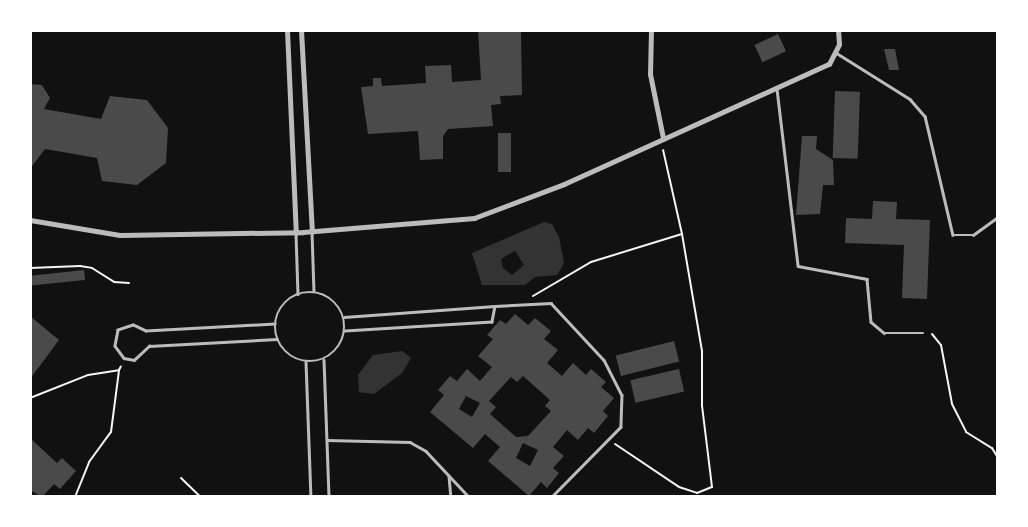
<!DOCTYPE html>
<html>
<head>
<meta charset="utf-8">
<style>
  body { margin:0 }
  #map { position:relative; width:1028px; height:527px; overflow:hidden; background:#111; font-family:Figtree,sans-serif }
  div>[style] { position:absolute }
  .water>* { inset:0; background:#333 }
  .building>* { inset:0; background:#4a4a4a; transform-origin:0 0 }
  .path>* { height:2px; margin:-1px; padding:0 1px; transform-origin:1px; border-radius:1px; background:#f5f5f5 }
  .service>* { height:2.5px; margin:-1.25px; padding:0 1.25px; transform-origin:1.25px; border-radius:1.25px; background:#bcbcbc }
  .service>.ring { margin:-1.25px; padding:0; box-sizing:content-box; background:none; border:2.5px solid #bcbcbc; border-radius:50% }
  .minor>* { height:5px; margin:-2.5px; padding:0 2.5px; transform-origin:2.5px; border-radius:2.5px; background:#bcbcbc }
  span { translate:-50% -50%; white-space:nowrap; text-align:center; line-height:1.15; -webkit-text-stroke:5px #fff; paint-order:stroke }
  .frame { position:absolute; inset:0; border:32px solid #fff; pointer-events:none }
</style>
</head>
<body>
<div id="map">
  <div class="water">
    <i style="clip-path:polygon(evenodd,544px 222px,552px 224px,559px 237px,564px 263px,557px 275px,535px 277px,525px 285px,482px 285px,472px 253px,544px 222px,515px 251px,524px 265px,512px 275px,503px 268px,501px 259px,515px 251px)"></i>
    <i style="clip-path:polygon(402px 351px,411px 358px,402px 373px,374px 394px,359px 392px,358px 375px,373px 355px)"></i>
  </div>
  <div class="building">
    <i style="clip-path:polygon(478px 30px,521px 30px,522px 95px,500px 96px,501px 104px,491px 105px,493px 126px,448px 129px,443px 136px,443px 159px,420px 160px,418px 131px,368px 134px,361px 87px,373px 86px,373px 78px,381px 78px,382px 86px,426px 83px,425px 66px,451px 65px,452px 82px,481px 80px)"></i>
    <i style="left:778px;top:34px;width:19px;height:26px;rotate:65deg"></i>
    <i style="clip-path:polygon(884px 49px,895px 49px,899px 70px,889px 70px)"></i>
    <i style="clip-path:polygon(30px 84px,42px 85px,50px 98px,44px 109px,101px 119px,110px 96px,147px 100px,168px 128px,166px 163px,137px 185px,102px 181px,97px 158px,45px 149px,30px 169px)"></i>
    <i style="left:835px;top:91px;width:25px;height:67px;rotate:2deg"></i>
    <i style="left:498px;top:133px;width:13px;height:39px"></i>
    <i style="clip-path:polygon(802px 136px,817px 136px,816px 149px,833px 160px,834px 185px,823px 185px,820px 214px,796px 215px)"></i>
    <i style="clip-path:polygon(873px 201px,897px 202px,896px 219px,930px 220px,927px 299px,902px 298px,904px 245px,845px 243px,846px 218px,872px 219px)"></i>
    <i style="left:84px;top:270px;width:10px;height:54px;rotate:84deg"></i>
    <i style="clip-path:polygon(evenodd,515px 314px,528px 325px,535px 318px,551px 331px,544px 339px,558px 350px,547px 363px,562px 376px,573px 363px,586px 375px,591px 369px,606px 382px,601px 387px,614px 398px,603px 411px,608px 416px,594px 433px,588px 428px,578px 440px,567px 430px,553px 447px,564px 456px,553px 468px,559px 473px,547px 488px,541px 482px,529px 496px,488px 461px,500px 447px,485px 434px,473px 448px,430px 412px,444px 395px,438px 390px,450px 376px,457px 381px,467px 369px,480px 381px,492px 367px,478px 356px,493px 339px,487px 335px,500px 320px,506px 324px,515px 314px,523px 376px,550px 400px,545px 406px,551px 411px,528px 436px,516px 437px,490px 414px,496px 407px,489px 401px,511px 377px,517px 382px,523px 376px,515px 314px,466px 396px,480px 403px,472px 417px,459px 409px,466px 396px,515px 314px,523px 443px,538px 450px,530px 466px,516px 458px,523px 443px)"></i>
    <i style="clip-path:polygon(30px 316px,59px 340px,30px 379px)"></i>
    <i style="left:674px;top:341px;width:21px;height:60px;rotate:76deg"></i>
    <i style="left:679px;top:369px;width:23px;height:50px;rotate:77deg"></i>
    <i style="clip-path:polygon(30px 438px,57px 463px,62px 458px,76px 471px,60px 489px,54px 484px,42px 497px,30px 490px)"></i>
  </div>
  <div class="path">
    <i style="left:30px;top:268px;width:50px;rotate:-2.3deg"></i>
    <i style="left:80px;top:266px;width:12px;rotate:9deg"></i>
    <i style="left:92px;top:268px;width:26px;rotate:32deg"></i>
    <i style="left:114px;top:282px;width:15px;rotate:4deg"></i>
    <i style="left:533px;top:296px;width:67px;rotate:-30.4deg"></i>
    <i style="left:591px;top:262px;width:95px;rotate:-17.1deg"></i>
    <i style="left:682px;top:234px;width:86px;rotate:-102.7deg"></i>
    <i style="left:932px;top:334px;width:14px;rotate:51deg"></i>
    <i style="left:941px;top:345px;width:60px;rotate:79.4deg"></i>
    <i style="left:952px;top:404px;width:31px;rotate:63deg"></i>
    <i style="left:966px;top:432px;width:31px;rotate:32deg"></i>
    <i style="left:992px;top:448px;width:12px;rotate:59deg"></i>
    <i style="left:30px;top:398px;width:62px;rotate:-21.6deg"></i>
    <i style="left:88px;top:375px;width:31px;rotate:-9deg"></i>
    <i style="left:119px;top:370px;width:4px;rotate:-63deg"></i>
    <i style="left:615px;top:444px;width:77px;rotate:33.9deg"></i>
    <i style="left:679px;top:487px;width:19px;rotate:18deg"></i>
    <i style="left:697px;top:493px;width:16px;rotate:-22deg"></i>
    <i style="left:712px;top:487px;width:83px;rotate:-97deg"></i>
    <i style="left:702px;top:405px;width:54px;rotate:-90deg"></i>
    <i style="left:702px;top:351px;width:119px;rotate:-99.7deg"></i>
    <i style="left:181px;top:478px;width:28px;rotate:44deg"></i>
    <i style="left:75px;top:497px;width:38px;rotate:-68deg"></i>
    <i style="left:89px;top:462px;width:37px;rotate:-54deg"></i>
    <i style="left:111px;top:432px;width:63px;rotate:-82.6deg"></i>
  </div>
  <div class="service">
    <i style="left:835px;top:52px;width:89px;rotate:32.1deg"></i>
    <i style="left:910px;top:99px;width:23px;rotate:49deg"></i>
    <i style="left:925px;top:116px;width:122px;rotate:76.8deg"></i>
    <i style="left:953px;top:235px;width:20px"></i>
    <i style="left:973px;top:235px;width:31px;rotate:-36deg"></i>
    <i style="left:777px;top:89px;width:178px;rotate:83.2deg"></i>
    <i style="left:798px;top:266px;width:70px;rotate:10.7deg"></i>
    <i style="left:867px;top:279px;width:43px;rotate:84.7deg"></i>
    <i style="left:871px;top:322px;width:17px;rotate:40deg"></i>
    <i style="left:884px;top:333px;width:39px"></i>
    <i style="left:312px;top:232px;width:59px;rotate:88.1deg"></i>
    <i style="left:296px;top:234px;width:60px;rotate:88.1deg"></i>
    <i class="ring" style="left:275px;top:292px;width:67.5px;height:67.5px"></i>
    <i style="left:495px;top:306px;width:56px;rotate:-3.1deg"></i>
    <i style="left:551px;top:303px;width:78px;rotate:47.1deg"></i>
    <i style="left:604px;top:360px;width:39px;rotate:63deg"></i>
    <i style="left:622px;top:395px;width:32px;rotate:92deg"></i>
    <i style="left:621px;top:427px;width:98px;rotate:134.6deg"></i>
    <i style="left:344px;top:317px;width:151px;rotate:-4.2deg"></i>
    <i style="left:495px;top:306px;width:16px;rotate:101deg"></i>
    <i style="left:492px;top:322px;width:147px;rotate:176.5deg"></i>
    <i style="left:275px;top:324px;width:129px;rotate:176.9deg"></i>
    <i style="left:146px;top:331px;width:14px;rotate:-155deg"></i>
    <i style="left:133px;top:325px;width:16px;rotate:162deg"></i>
    <i style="left:118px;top:330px;width:16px;rotate:101deg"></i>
    <i style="left:115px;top:346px;width:15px;rotate:53deg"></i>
    <i style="left:124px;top:358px;width:10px;rotate:11deg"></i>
    <i style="left:134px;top:360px;width:21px;rotate:-43deg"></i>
    <i style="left:149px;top:346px;width:128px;rotate:-3.1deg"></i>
    <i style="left:324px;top:360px;width:137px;rotate:87.9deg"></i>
    <i style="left:306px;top:362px;width:135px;rotate:87.9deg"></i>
    <i style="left:327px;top:440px;width:83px;rotate:1.4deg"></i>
    <i style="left:410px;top:442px;width:18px;rotate:29deg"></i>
    <i style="left:426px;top:451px;width:63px;rotate:46.9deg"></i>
    <i style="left:449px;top:476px;width:21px;rotate:85deg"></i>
  </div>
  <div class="minor">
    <i style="left:287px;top:30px;width:203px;rotate:87.5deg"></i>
    <i style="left:301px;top:30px;width:202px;rotate:86.9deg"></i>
    <i style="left:651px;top:30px;width:44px;rotate:91.3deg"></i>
    <i style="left:650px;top:74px;width:65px;rotate:78.5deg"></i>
    <i style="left:30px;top:220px;width:91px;rotate:9.5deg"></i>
    <i style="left:120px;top:235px;width:183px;rotate:-0.9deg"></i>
    <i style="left:303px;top:232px;width:172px;rotate:-4.7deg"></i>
    <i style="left:474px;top:218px;width:96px;rotate:-20.7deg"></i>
    <i style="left:564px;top:184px;width:291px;rotate:-24.4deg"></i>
    <i style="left:829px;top:64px;width:22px;rotate:-63deg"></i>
    <i style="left:839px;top:44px;width:14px;rotate:-94deg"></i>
  </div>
  <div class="frame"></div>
</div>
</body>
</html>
